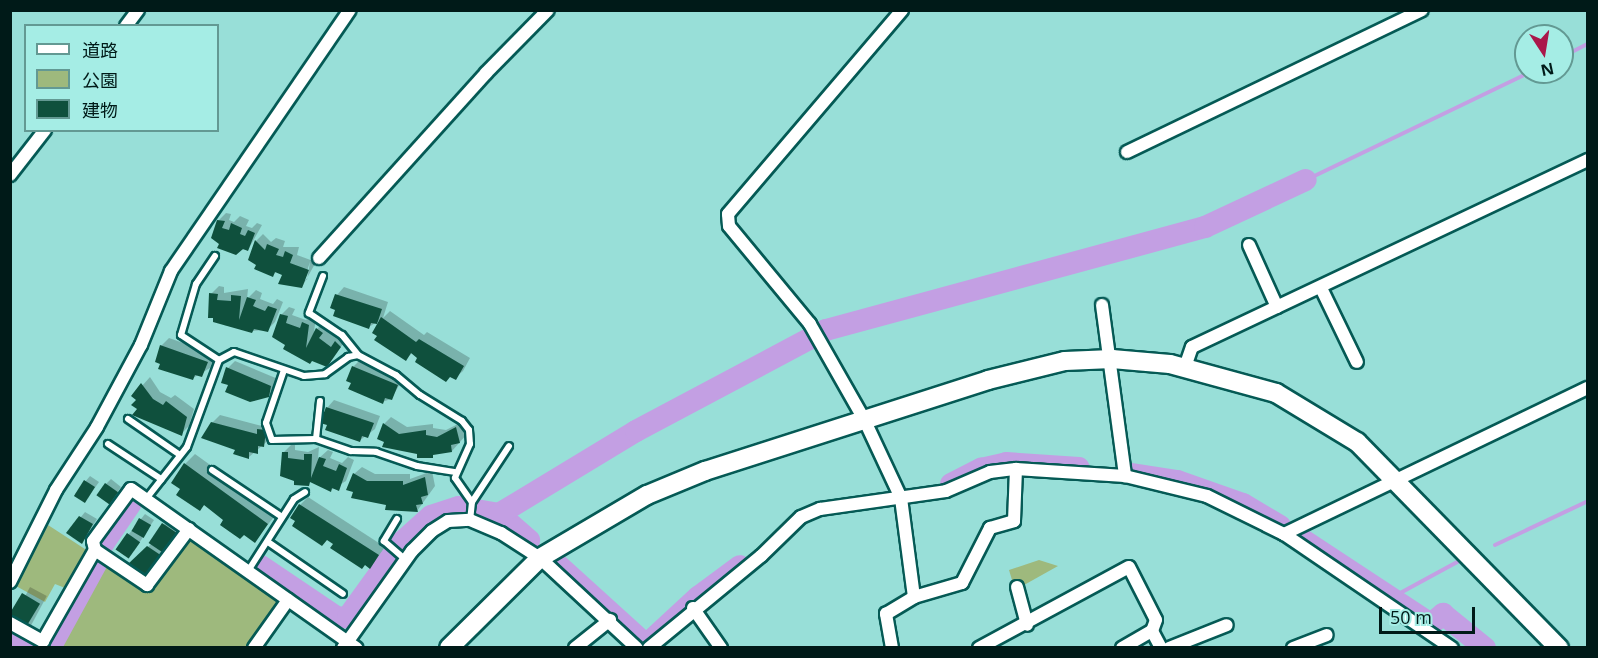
<!DOCTYPE html>
<html>
<head>
<meta charset="utf-8">
<style>
  body { margin:0 }
  #map { position:relative; width:1598px; height:658px; overflow:hidden; background:#98dfd8; font-family:"Open Sans","Noto Sans JP",sans-serif }
  div>[style] { position:absolute }
  .green>* { inset:0; background:#9eb97d }
  .shadow>* { inset:0; background:#0003; transform-origin:0 0 }
  .stream>* { height:4px; margin:-2px; padding:0 2px; transform-origin:2px; border-radius:2px; background:#c39fe3 }
  .river>* { height:22px; margin:-11px; padding:0 11px; transform-origin:11px; border-radius:11px; background:#c39fe3 }
  .building>* { inset:0; background:#0f503d; transform-origin:0 0 }
  .roads { filter:drop-shadow(2px 0 #055a55) drop-shadow(-2px 0 #055a55) drop-shadow(0 2px #055a55) drop-shadow(0 -2px #055a55) }
  .lane>* { height:6px; margin:-3px; padding:0 3px; transform-origin:3px; border-radius:3px; background:#fff }
  .street>* { height:12px; margin:-6px; padding:0 6px; transform-origin:6px; border-radius:6px; background:#fff }
  .secondary>* { height:18px; margin:-9px; padding:0 9px; transform-origin:9px; border-radius:9px; background:#fff }
  span { translate:-50% -50%; white-space:nowrap; text-align:center; line-height:1.15; -webkit-text-stroke:6px #a5ede5; paint-order:stroke }
  .frame { position:absolute; inset:0; border:12px solid #001a18; pointer-events:none }
  .legend { position:absolute; left:24px; top:24px; width:195px; height:108px; box-sizing:border-box; background:#a5ede5; border:2px solid #639993; margin:0; padding:8px 10px; list-style:none; font-size:18px; color:#001a18 }
  .legend li { display:flex; align-items:center; gap:12px; height:30px }
  .legend b { width:30px; border:2px solid #639993 }
  .north { position:absolute; left:1514px; top:24px; width:60px; height:60px; box-sizing:border-box; background:#a5ede5; border:2px solid #639993; border-radius:50%; rotate:168deg; font-size:16px; font-weight:700; line-height:24px; text-align:center; color:#001a18 }
  .north::after { content:''; display:block; margin:auto; width:21px; height:27px; background:#aa174a; clip-path:polygon(50% 0,100% 100%,50% 72%,0 100%) }
  .scale { position:absolute; left:1379px; top:607px; width:96px; height:27px; box-sizing:border-box; border:3px solid #001a18; border-top:0; padding-left:8px; font-size:18px; line-height:21px; white-space:nowrap; color:#001a18; -webkit-text-stroke:4px #a5ede5; paint-order:stroke }
</style>
</head>
<body>
<div id="map">
  <div class="green">
    <i style="clip-path:polygon(48px 525px,88px 551px,65px 588px,55px 584px,45px 602px,16px 586px)"></i>
    <i style="clip-path:polygon(189px 529px,288px 600px,254px 647px,58px 648px,106px 558px,147px 585px)"></i>
    <i style="clip-path:polygon(1039px 560px,1058px 566px,1015px 590px,1009px 570px)"></i>
  </div>
  <div class="shadow">
    <i style="clip-path:polygon(226px 213px,231px 214px,229px 220px,234px 222px,240px 216px,249px 220px,246px 226px,252px 228px,257px 223px,262px 225px,248px 250px,219px 247px,218px 221px)"></i>
    <i style="clip-path:polygon(evenodd,263px 234px,271px 242px,276px 238px,285px 241px,283px 247px,299px 247px,297px 255px,316px 262px,302px 287px,277px 271px,273px 275px,250px 260px,256px 241px,263px 234px,310px 262px,307px 280px,304px 280px,310px 262px)"></i>
    <i style="clip-path:polygon(219px 286px,224px 287px,224px 293px,248px 289px,247px 299px,256px 290px,262px 293px,260px 299px,273px 304px,277px 299px,283px 302px,275px 322px,267px 330px,252px 331px,224px 325px,224px 322px,210px 317px,211px 294px)"></i>
    <i style="clip-path:polygon(344px 287px,388px 302px,383px 318px,390px 311px,424px 335px,427px 332px,470px 358px,463px 371px,455px 378px,412px 353px,406px 359px,374px 332px,383px 318px,369px 327px,337px 295px)"></i>
    <i style="clip-path:polygon(289px 307px,295px 309px,292px 315px,306px 320px,311px 315px,316px 317px,314px 332px,324px 322px,329px 325px,326px 330px,338px 339px,343px 334px,348px 338px,326px 365px,286px 345px,281px 315px)"></i>
    <i style="clip-path:polygon(169px 338px,215px 354px,210px 368px,193px 378px,162px 363px,161px 346px)"></i>
    <i style="clip-path:polygon(361px 359px,404px 377px,391px 399px,382px 402px,353px 383px,353px 367px)"></i>
    <i style="clip-path:polygon(235px 361px,278px 379px,276px 388px,268px 396px,230px 385px,228px 368px)"></i>
    <i style="clip-path:polygon(150px 377px,160px 392px,171px 398px,175px 395px,194px 409px,189px 426px,181px 434px,139px 409px,138px 400px,133px 396px)"></i>
    <i style="clip-path:polygon(334px 400px,380px 416px,375px 429px,359px 441px,329px 424px,327px 408px)"></i>
    <i style="clip-path:polygon(220px 415px,262px 426px,272px 423px,271px 438px,249px 457px,212px 423px)"></i>
    <i style="clip-path:polygon(391px 417px,407px 427px,433px 424px,433px 428px,446px 430px,464px 421px,467px 434px,452px 451px,418px 452px,384px 424px)"></i>
    <i style="clip-path:polygon(291px 445px,295px 445px,295px 450px,308px 452px,319px 447px,318px 459px,328px 450px,333px 452px,330px 458px,342px 463px,348px 457px,354px 460px,346px 481px,331px 490px,312px 481px,296px 484px,284px 452px)"></i>
    <i style="clip-path:polygon(195px 454px,277px 513px,255px 541px,205px 504px,200px 509px,182px 488px,185px 464px)"></i>
    <i style="clip-path:polygon(362px 467px,375px 474px,410px 474px,410px 479px,432px 471px,435px 486px,417px 511px,388px 504px,354px 474px)"></i>
    <i style="clip-path:polygon(90px 476px,99px 482px,89px 496px,75px 494px)"></i>
    <i style="clip-path:polygon(111px 479px,121px 487px,114px 497px,106px 484px)"></i>
    <i style="clip-path:polygon(308px 497px,385px 547px,378px 559px,370px 567px,336px 543px,300px 505px)"></i>
    <i style="clip-path:polygon(85px 512px,97px 519px,82px 542px,68px 533px)"></i>
    <i style="clip-path:polygon(145px 514px,154px 520px,134px 551px,129px 534px)"></i>
    <i style="clip-path:polygon(168px 519px,181px 527px,151px 570px,130px 565px,152px 543px)"></i>
    <i style="left:30px;top:587px;width:19px;height:35px;rotate:28deg"></i>
    <i style="clip-path:polygon(10px 627px,20px 632px,12px 648px,10px 648px)"></i>
    <i style="clip-path:polygon(28px 642px,39px 648px,23px 648px)"></i>
  </div>
  <div class="stream">
    <i style="left:1562px;top:57px;width:29px;rotate:-27deg"></i>
    <i style="left:1306px;top:180px;width:249px;rotate:-25.7deg"></i>
    <i style="left:1495px;top:545px;width:103px;rotate:-25.3deg"></i>
    <i style="left:1391px;top:598px;width:77px;rotate:-28.6deg"></i>
  </div>
  <div class="river">
    <i style="left:1132px;top:474px;width:46px;rotate:8.8deg"></i>
    <i style="left:1177px;top:481px;width:70px;rotate:19.2deg"></i>
    <i style="left:1243px;top:504px;width:43px;rotate:30.7deg"></i>
    <i style="left:951px;top:484px;width:34px;rotate:-27deg"></i>
    <i style="left:981px;top:469px;width:26px;rotate:-13deg"></i>
    <i style="left:1006px;top:463px;width:73px;rotate:3.9deg"></i>
    <i style="left:499px;top:514px;width:40px;rotate:41deg"></i>
    <i style="left:1297px;top:536px;width:160px;rotate:33.3deg"></i>
    <i style="left:1431px;top:624px;width:16px;rotate:-40deg"></i>
    <i style="left:1443px;top:614px;width:54px;rotate:39deg"></i>
    <i style="left:101px;top:547px;width:53px;rotate:-55.7deg"></i>
    <i style="left:261px;top:566px;width:93px;rotate:34deg"></i>
    <i style="left:338px;top:618px;width:10px;rotate:-6deg"></i>
    <i style="left:348px;top:617px;width:92px;rotate:-54.2deg"></i>
    <i style="left:402px;top:542px;width:39px;rotate:-42deg"></i>
    <i style="left:431px;top:516px;width:29px;rotate:-18deg"></i>
    <i style="left:459px;top:507px;width:41px;rotate:9.9deg"></i>
    <i style="left:499px;top:514px;width:160px;rotate:-31.2deg"></i>
    <i style="left:636px;top:431px;width:215px;rotate:-28deg"></i>
    <i style="left:826px;top:330px;width:393px;rotate:-15.2deg"></i>
    <i style="left:1205px;top:227px;width:111px;rotate:-25deg"></i>
    <i style="left:559px;top:566px;width:118px;rotate:42.2deg"></i>
    <i style="left:646px;top:645px;width:71px;rotate:-42.7deg"></i>
    <i style="left:698px;top:597px;width:52px;rotate:-36.4deg"></i>
    <i style="left:10px;top:633px;width:34px;rotate:27deg"></i>
    <i style="left:50px;top:648px;width:98px;rotate:-61.3deg"></i>
  </div>
  <div class="building">
    <i style="clip-path:polygon(217px 220px,225px 221px,222px 228px,229px 230px,231px 223px,242px 228px,240px 234px,245px 236px,248px 230px,255px 233px,248px 251px,243px 249px,236px 255px,217px 248px,219px 244px,211px 238px)"></i>
    <i style="clip-path:polygon(255px 240px,265px 250px,267px 244px,279px 249px,276px 255px,283px 257px,285px 251px,293px 255px,290px 263px,309px 270px,302px 288px,278px 284px,282px 275px,275px 272px,273px 277px,254px 269px,256px 265px,248px 260px)"></i>
    <i style="clip-path:polygon(209px 293px,218px 294px,217px 300px,231px 301px,231px 295px,241px 296px,239px 320px,247px 297px,256px 300px,253px 306px,265px 311px,268px 306px,277px 309px,268px 332px,254px 329px,252px 333px,213px 322px,213px 318px,208px 318px)"></i>
    <i style="clip-path:polygon(335px 294px,382px 309px,377px 324px,371px 323px,369px 329px,333px 316px,335px 310px,330px 308px)"></i>
    <i style="clip-path:polygon(280px 314px,288px 316px,286px 323px,300px 328px,302px 322px,309px 325px,306px 348px,316px 328px,323px 333px,319px 338px,331px 347px,335px 341px,341px 347px,327px 367px,312px 361px,310px 364px,283px 349px,285px 345px,272px 337px)"></i>
    <i style="clip-path:polygon(381px 317px,416px 342px,419px 339px,464px 366px,456px 380px,450px 377px,446px 382px,415px 362px,417px 358px,411px 353px,406px 361px,374px 340px,377px 336px,372px 333px)"></i>
    <i style="clip-path:polygon(160px 345px,208px 362px,202px 377px,195px 375px,193px 380px,158px 369px,160px 364px,155px 362px)"></i>
    <i style="clip-path:polygon(352px 366px,398px 385px,392px 400px,385px 398px,383px 404px,348px 389px,351px 383px,346px 381px)"></i>
    <i style="clip-path:polygon(226px 367px,271px 386px,269px 397px,250px 402px,225px 392px,228px 385px,221px 383px)"></i>
    <i style="clip-path:polygon(141px 383px,153px 399px,163px 405px,166px 401px,187px 417px,182px 436px,132px 415px,137px 409px,131px 405px,136px 400px,131px 396px)"></i>
    <i style="clip-path:polygon(326px 407px,374px 423px,368px 438px,362px 436px,360px 442px,325px 430px,327px 425px,320px 423px)"></i>
    <i style="clip-path:polygon(211px 422px,257px 434px,257px 429px,266px 430px,264px 447px,258px 446px,258px 454px,249px 452px,249px 459px,233px 454px,235px 450px,201px 438px)"></i>
    <i style="clip-path:polygon(383px 423px,399px 434px,426px 430px,426px 435px,437px 437px,456px 427px,460px 443px,451px 445px,452px 452px,433px 455px,433px 458px,417px 458px,417px 454px,382px 447px,384px 442px,377px 439px)"></i>
    <i style="clip-path:polygon(282px 452px,288px 452px,288px 458px,304px 460px,304px 454px,312px 454px,311px 478px,319px 457px,326px 459px,323px 466px,336px 471px,339px 464px,347px 468px,339px 491px,332px 488px,331px 492px,310px 482px,309px 486px,294px 485px,294px 481px,280px 476px)"></i>
    <i style="clip-path:polygon(184px 463px,268px 524px,255px 543px,244px 535px,240px 539px,220px 525px,223px 520px,204px 505px,200px 511px,176px 495px,180px 489px,171px 483px)"></i>
    <i style="clip-path:polygon(353px 473px,367px 481px,403px 481px,403px 485px,425px 477px,428px 495px,421px 497px,423px 504px,416px 505px,418px 512px,385px 510px,386px 505px,351px 498px,353px 492px,346px 490px)"></i>
    <i style="left:84px;top:480px;width:13px;height:19px;rotate:32deg"></i>
    <i style="left:105px;top:483px;width:16px;height:15px;rotate:35deg"></i>
    <i style="clip-path:polygon(299px 504px,379px 555px,370px 569px,365px 565px,362px 569px,330px 548px,333px 544px,327px 540px,322px 546px,292px 526px,295px 521px,290px 518px)"></i>
    <i style="clip-path:polygon(79px 516px,93px 524px,82px 544px,66px 533px)"></i>
    <i style="left:139px;top:518px;width:14px;height:15px;rotate:30deg"></i>
    <i style="left:162px;top:523px;width:18px;height:24px;rotate:34deg"></i>
    <i style="left:127px;top:533px;width:16px;height:20px;rotate:35deg"></i>
    <i style="clip-path:polygon(147px 546px,162px 556px,147px 576px,127px 565px)"></i>
    <i style="left:22px;top:593px;width:21px;height:28px;rotate:31deg"></i>
  </div>
  <div class="roads">
    <div class="lane">
      <i style="left:215px;top:256px;width:34px;rotate:124deg"></i>
      <i style="left:196px;top:284px;width:53px;rotate:106.4deg"></i>
      <i style="left:181px;top:335px;width:45px;rotate:33.3deg"></i>
      <i style="left:323px;top:276px;width:40px;rotate:111deg"></i>
      <i style="left:309px;top:313px;width:40px;rotate:34deg"></i>
      <i style="left:342px;top:335px;width:26px;rotate:51deg"></i>
      <i style="left:284px;top:370px;width:56px;rotate:108.8deg"></i>
      <i style="left:266px;top:423px;width:18px;rotate:71deg"></i>
      <i style="left:272px;top:440px;width:44px;rotate:-1.3deg"></i>
      <i style="left:320px;top:401px;width:38px;rotate:96deg"></i>
      <i style="left:316px;top:439px;width:37px;rotate:19deg"></i>
      <i style="left:351px;top:451px;width:25px;rotate:2deg"></i>
      <i style="left:376px;top:452px;width:43px;rotate:18.9deg"></i>
      <i style="left:417px;top:466px;width:39px;rotate:9deg"></i>
      <i style="left:128px;top:419px;width:63px;rotate:34.7deg"></i>
      <i style="left:108px;top:444px;width:64px;rotate:33.4deg"></i>
      <i style="left:212px;top:470px;width:84px;rotate:33.9deg"></i>
      <i style="left:146px;top:499px;width:66px;rotate:-51.7deg"></i>
      <i style="left:187px;top:447px;width:93px;rotate:-69.8deg"></i>
      <i style="left:219px;top:360px;width:17px;rotate:-28deg"></i>
      <i style="left:234px;top:352px;width:74px;rotate:18.9deg"></i>
      <i style="left:304px;top:376px;width:21px;rotate:-5deg"></i>
      <i style="left:325px;top:374px;width:29px;rotate:-36deg"></i>
      <i style="left:348px;top:357px;width:10px;rotate:-11deg"></i>
      <i style="left:358px;top:355px;width:43px;rotate:27.8deg"></i>
      <i style="left:396px;top:375px;width:31px;rotate:40deg"></i>
      <i style="left:420px;top:395px;width:49px;rotate:31.8deg"></i>
      <i style="left:462px;top:421px;width:11px;rotate:52deg"></i>
      <i style="left:469px;top:430px;width:14px;rotate:86deg"></i>
      <i style="left:470px;top:444px;width:37px;rotate:114deg"></i>
      <i style="left:455px;top:478px;width:29px;rotate:55deg"></i>
      <i style="left:472px;top:502px;width:18px;rotate:96deg"></i>
      <i style="left:472px;top:502px;width:67px;rotate:-56.5deg"></i>
      <i style="left:397px;top:519px;width:26px;rotate:121deg"></i>
      <i style="left:384px;top:541px;width:29px;rotate:41deg"></i>
      <i style="left:268px;top:542px;width:91px;rotate:34.7deg"></i>
      <i style="left:248px;top:571px;width:85px;rotate:-57.4deg"></i>
      <i style="left:294px;top:499px;width:13px;rotate:-32deg"></i>
    </div>
    <div class="street">
      <i style="left:126px;top:26px;width:20px;rotate:-53deg"></i>
      <i style="left:1127px;top:152px;width:327px;rotate:-25.7deg"></i>
      <i style="left:10px;top:175px;width:57px;rotate:-52.1deg"></i>
      <i style="left:1249px;top:245px;width:68px;rotate:65.7deg"></i>
      <i style="left:319px;top:258px;width:249px;rotate:-47.9deg"></i>
      <i style="left:486px;top:73px;width:88px;rotate:-45.5deg"></i>
      <i style="left:1321px;top:288px;width:82px;rotate:64.1deg"></i>
      <i style="left:1102px;top:305px;width:173px;rotate:82.3deg"></i>
      <i style="left:1185px;top:367px;width:21px;rotate:-71deg"></i>
      <i style="left:1192px;top:347px;width:438px;rotate:-25.3deg"></i>
      <i style="left:1284px;top:534px;width:337px;rotate:-25.7deg"></i>
      <i style="left:95px;top:550px;width:9px;rotate:-103deg"></i>
      <i style="left:93px;top:541px;width:64px;rotate:-53.8deg"></i>
      <i style="left:131px;top:489px;width:276px;rotate:35.2deg"></i>
      <i style="left:10px;top:582px;width:103px;rotate:-63.4deg"></i>
      <i style="left:56px;top:490px;width:75px;rotate:-56.9deg"></i>
      <i style="left:97px;top:427px;width:93px;rotate:-61.8deg"></i>
      <i style="left:141px;top:345px;width:80px;rotate:-67.9deg"></i>
      <i style="left:171px;top:271px;width:316px;rotate:-55.6deg"></i>
      <i style="left:1017px;top:587px;width:39px;rotate:75deg"></i>
      <i style="left:914px;top:597px;width:50px;rotate:-16.3deg"></i>
      <i style="left:962px;top:583px;width:62px;rotate:-63deg"></i>
      <i style="left:990px;top:528px;width:25px;rotate:-16deg"></i>
      <i style="left:1014px;top:521px;width:52px;rotate:-87.8deg"></i>
      <i style="left:693px;top:608px;width:49px;rotate:55deg"></i>
      <i style="left:10px;top:623px;width:38px;rotate:29deg"></i>
      <i style="left:43px;top:641px;width:105px;rotate:-60.3deg"></i>
      <i style="left:95px;top:550px;width:63px;rotate:33.9deg"></i>
      <i style="left:147px;top:585px;width:70px;rotate:-53.1deg"></i>
      <i style="left:254px;top:648px;width:59px;rotate:-54.7deg"></i>
      <i style="left:343px;top:648px;width:119px;rotate:-54.6deg"></i>
      <i style="left:412px;top:551px;width:28px;rotate:-45deg"></i>
      <i style="left:432px;top:531px;width:19px;rotate:-32deg"></i>
      <i style="left:448px;top:521px;width:22px;rotate:-3deg"></i>
      <i style="left:470px;top:520px;width:34px;rotate:23deg"></i>
      <i style="left:501px;top:533px;width:46px;rotate:32.7deg"></i>
      <i style="left:540px;top:558px;width:132px;rotate:42.9deg"></i>
      <i style="left:575px;top:648px;width:45px;rotate:-38.7deg"></i>
      <i style="left:649px;top:648px;width:145px;rotate:-39.4deg"></i>
      <i style="left:761px;top:556px;width:56px;rotate:-44.3deg"></i>
      <i style="left:801px;top:517px;width:21px;rotate:-23deg"></i>
      <i style="left:820px;top:509px;width:127px;rotate:-8.1deg"></i>
      <i style="left:946px;top:491px;width:48px;rotate:-23.4deg"></i>
      <i style="left:990px;top:472px;width:26px;rotate:-7deg"></i>
      <i style="left:1016px;top:469px;width:109px;rotate:3.7deg"></i>
      <i style="left:1125px;top:476px;width:84px;rotate:13.7deg"></i>
      <i style="left:1207px;top:496px;width:86px;rotate:26.3deg"></i>
      <i style="left:1284px;top:534px;width:203px;rotate:34.2deg"></i>
      <i style="left:892px;top:648px;width:35px;rotate:-100deg"></i>
      <i style="left:886px;top:614px;width:33px;rotate:-31deg"></i>
      <i style="left:914px;top:597px;width:100px;rotate:-97.5deg"></i>
      <i style="left:901px;top:498px;width:85px;rotate:-115.1deg"></i>
      <i style="left:865px;top:421px;width:112px;rotate:-119.6deg"></i>
      <i style="left:810px;top:324px;width:127px;rotate:-129.6deg"></i>
      <i style="left:729px;top:226px;width:12px;rotate:-95deg"></i>
      <i style="left:728px;top:214px;width:268px;rotate:-49.5deg"></i>
      <i style="left:979px;top:648px;width:170px;rotate:-28.4deg"></i>
      <i style="left:1129px;top:567px;width:59px;rotate:63deg"></i>
      <i style="left:1156px;top:620px;width:12px;rotate:110deg"></i>
      <i style="left:1152px;top:631px;width:19px;rotate:62deg"></i>
      <i style="left:1122px;top:648px;width:34px;rotate:-30deg"></i>
      <i style="left:1169px;top:648px;width:62px;rotate:-21.6deg"></i>
      <i style="left:1293px;top:648px;width:36px;rotate:-21deg"></i>
    </div>
    <div class="secondary">
      <i style="left:449px;top:648px;width:128px;rotate:-44.7deg"></i>
      <i style="left:540px;top:558px;width:124px;rotate:-30.5deg"></i>
      <i style="left:647px;top:495px;width:63px;rotate:-22.5deg"></i>
      <i style="left:705px;top:471px;width:297px;rotate:-17.8deg"></i>
      <i style="left:988px;top:380px;width:79px;rotate:-13.9deg"></i>
      <i style="left:1065px;top:361px;width:47px;rotate:-2.4deg"></i>
      <i style="left:1112px;top:359px;width:58px;rotate:4.9deg"></i>
      <i style="left:1170px;top:364px;width:110px;rotate:15.3deg"></i>
      <i style="left:1276px;top:393px;width:95px;rotate:31.2deg"></i>
      <i style="left:1357px;top:442px;width:289px;rotate:45.6deg"></i>
    </div>
  </div>
  <div class="frame"></div>
  <ul class="legend">
  <li><b style="height:8px;background:#fff"></b>道路</li>
  <li><b style="height:16px;background:#9eb97d"></b>公園</li>
  <li><b style="height:16px;background:#0f503d"></b>建物</li>
  </ul>
  <div class="north">N</div>
  <div class="scale">50 m</div>
</div>
</body>
</html>
